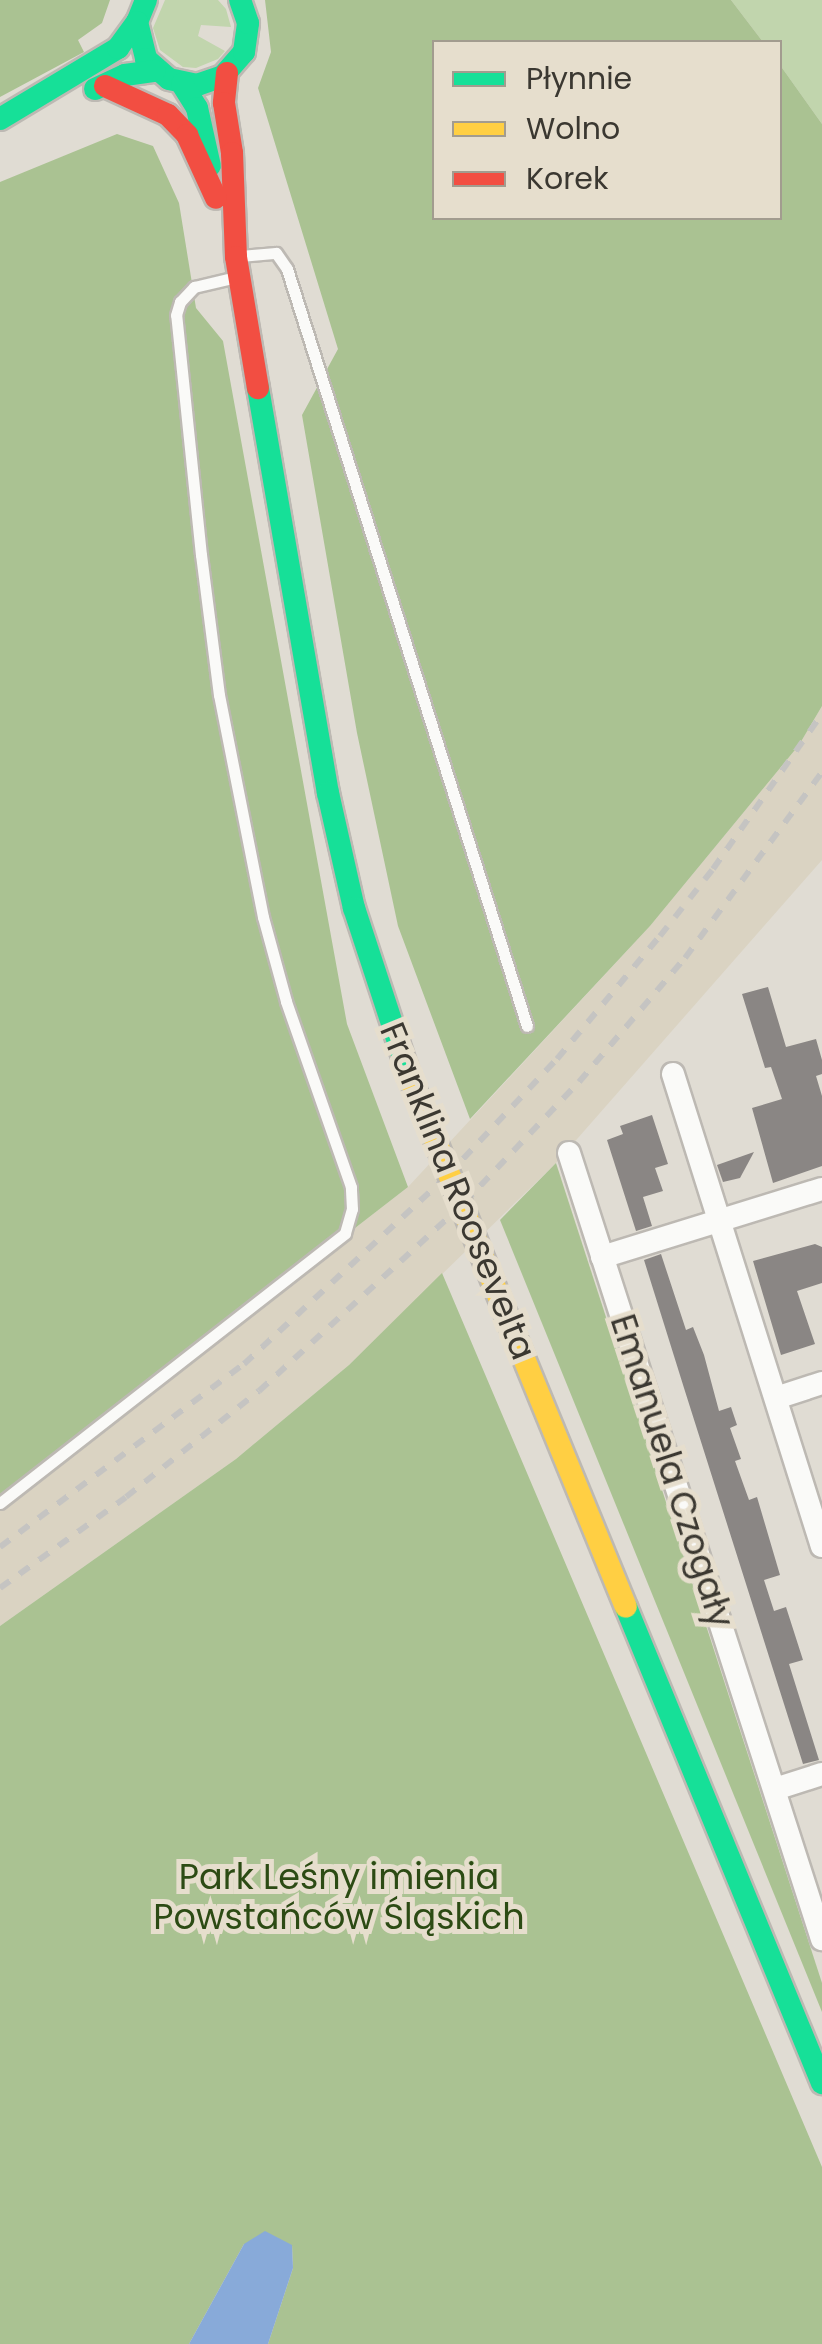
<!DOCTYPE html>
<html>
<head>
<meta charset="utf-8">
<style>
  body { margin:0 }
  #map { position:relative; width:822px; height:2344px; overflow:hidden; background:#e0dcd3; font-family:Poppins,sans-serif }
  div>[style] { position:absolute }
  .built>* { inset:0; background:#dad3c2 }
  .green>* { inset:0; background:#c1d5ad }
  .forest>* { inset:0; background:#aac292 }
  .water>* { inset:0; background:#88aad9 }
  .building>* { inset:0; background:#8a8684 }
  .roads { filter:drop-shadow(2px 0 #bdb9b3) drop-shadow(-2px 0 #bdb9b3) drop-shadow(0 2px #bdb9b3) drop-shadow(0 -2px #bdb9b3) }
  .lane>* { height:11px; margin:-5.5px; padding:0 5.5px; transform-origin:5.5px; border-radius:5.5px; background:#fafaf8 }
  .street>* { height:22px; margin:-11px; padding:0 11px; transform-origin:11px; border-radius:11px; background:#fafaf8 }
  .fast>* { height:22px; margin:-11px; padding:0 11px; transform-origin:11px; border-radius:11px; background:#16e098 }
  .slow>* { height:22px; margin:-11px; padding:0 11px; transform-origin:11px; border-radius:11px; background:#ffcf43 }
  .jam>* { height:22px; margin:-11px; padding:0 11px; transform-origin:11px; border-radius:11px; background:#f24e42 }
  .rail>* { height:6px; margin-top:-3px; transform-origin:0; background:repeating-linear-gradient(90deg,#c5c4c2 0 12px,transparent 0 24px) }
  .bridges { filter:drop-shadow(2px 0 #bdb9b3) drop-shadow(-2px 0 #bdb9b3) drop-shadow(0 2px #bdb9b3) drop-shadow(0 -2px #bdb9b3) }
  .slow-bridge>* { height:22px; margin:-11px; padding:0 11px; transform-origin:11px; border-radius:11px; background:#ffcf43 }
  span { translate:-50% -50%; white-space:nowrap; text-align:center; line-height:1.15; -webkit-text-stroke:10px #e6decd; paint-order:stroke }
  .street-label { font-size:35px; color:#3b3831 }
  .park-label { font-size:35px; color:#2c4b14 }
  .legend { position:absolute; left:432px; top:40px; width:350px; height:180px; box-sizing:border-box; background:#e6decd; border:2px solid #a29c8f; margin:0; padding:12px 18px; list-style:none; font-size:30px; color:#3b3831 }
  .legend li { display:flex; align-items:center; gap:20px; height:50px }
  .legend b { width:50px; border:2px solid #a29c8f }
</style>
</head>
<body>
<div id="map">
  <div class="built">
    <i style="clip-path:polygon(822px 706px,822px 860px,556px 1163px,349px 1365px,236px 1459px,0 1626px,0 1503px,408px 1187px,650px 926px,799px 745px)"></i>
  </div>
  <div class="green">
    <i style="clip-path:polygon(165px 0,218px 0,226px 9px,231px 27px,201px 25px,198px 36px,225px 51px,218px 59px,196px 68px,183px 67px,160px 50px,153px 28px)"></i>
    <i style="clip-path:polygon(731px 0,822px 0,822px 124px,780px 65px,780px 42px,763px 42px)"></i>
  </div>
  <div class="forest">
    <i style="clip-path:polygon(0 0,110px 0,102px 23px,78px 40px,84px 52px,0 97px)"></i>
    <i style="clip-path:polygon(265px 0,731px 0,763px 42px,434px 42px,434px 218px,780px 218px,780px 65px,822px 124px,822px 706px,799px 745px,650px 926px,470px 1119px,398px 926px,357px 733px,302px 415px,338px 349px,258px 88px,271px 52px)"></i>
    <i style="clip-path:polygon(117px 134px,153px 146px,179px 203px,196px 308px,223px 341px,347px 1024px,408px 1187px,0 1503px,0 182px)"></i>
    <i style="clip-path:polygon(556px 1163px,822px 1983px,822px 2012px,500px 1220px)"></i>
    <i style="clip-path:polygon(442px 1273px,822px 2167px,822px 2344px,268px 2344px,293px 2268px,292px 2245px,244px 2244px,189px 2344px,0 2344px,0 1626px,236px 1459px,349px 1365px)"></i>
  </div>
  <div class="water">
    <i style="clip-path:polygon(265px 2231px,292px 2245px,293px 2268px,268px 2344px,189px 2344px,244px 2244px)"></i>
  </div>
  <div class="building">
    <i style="clip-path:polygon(768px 987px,786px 1047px,816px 1039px,822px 1060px,822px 1074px,816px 1076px,822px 1096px,822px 1166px,773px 1183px,752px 1108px,782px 1099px,771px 1067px,765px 1068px,742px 994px)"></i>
    <i style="clip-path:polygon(652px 1115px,668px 1164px,655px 1168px,663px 1191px,643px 1197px,652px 1226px,636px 1231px,607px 1140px,623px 1134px,620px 1126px)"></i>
    <i style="clip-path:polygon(754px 1152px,740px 1178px,723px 1182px,717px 1165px)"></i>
    <i style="clip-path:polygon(815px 1244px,822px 1247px,822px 1283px,797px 1291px,815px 1344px,781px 1355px,753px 1261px)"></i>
    <i style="clip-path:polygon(661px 1254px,686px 1330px,693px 1327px,704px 1355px,719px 1411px,731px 1407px,737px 1425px,730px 1428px,741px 1459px,735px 1461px,749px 1500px,757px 1497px,780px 1575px,764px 1580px,774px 1611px,786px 1607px,803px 1660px,789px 1664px,819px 1760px,803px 1764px,684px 1388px,644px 1260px)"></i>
  </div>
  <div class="roads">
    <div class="lane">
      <i style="left:240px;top:256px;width:36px;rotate:-5deg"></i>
      <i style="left:276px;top:253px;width:19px;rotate:55deg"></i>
      <i style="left:287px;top:269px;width:794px;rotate:72.41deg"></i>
      <i style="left:0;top:1503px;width:438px;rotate:-38deg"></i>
      <i style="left:345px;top:1233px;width:25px;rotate:-74deg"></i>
      <i style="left:352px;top:1209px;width:22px;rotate:-93deg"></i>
      <i style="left:351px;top:1187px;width:197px;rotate:-109.3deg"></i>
      <i style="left:286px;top:1001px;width:87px;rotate:-105.3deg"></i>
      <i style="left:263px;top:917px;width:226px;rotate:-101.2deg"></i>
      <i style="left:219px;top:695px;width:141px;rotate:-97.3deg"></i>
      <i style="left:201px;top:555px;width:241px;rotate:-95.9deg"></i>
      <i style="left:176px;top:315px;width:14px;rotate:-73deg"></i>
      <i style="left:180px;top:302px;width:21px;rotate:-47deg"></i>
      <i style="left:194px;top:287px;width:43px;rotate:-13.4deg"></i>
    </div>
    <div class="street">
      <i style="left:673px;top:1074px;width:495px;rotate:72.5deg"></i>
      <i style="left:569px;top:1153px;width:826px;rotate:72.16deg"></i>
      <i style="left:602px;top:1257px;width:230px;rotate:-17.2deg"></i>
      <i style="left:776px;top:1398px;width:48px;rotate:-18.1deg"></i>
      <i style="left:775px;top:1789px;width:49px;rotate:-17.7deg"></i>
    </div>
    <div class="fast">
      <i style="left:146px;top:0;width:24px;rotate:112deg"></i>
      <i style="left:137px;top:22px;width:38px;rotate:76deg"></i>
      <i style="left:146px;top:59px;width:30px;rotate:41deg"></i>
      <i style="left:169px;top:79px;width:29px;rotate:12deg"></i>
      <i style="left:197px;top:85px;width:28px;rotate:-19deg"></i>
      <i style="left:223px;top:76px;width:32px;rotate:-49deg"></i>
      <i style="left:244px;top:52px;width:29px;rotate:-82deg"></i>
      <i style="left:248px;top:23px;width:24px;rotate:-109deg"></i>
      <i style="left:182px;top:84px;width:28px;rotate:58deg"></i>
      <i style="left:197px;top:108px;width:59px;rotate:77.4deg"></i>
      <i style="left:95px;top:89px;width:33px;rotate:-25deg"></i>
      <i style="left:125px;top:75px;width:30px;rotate:-8deg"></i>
      <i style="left:0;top:119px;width:138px;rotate:-31deg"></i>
      <i style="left:118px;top:48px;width:32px;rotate:-54deg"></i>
      <i style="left:258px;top:388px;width:411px;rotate:80.2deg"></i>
      <i style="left:328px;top:793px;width:118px;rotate:77.3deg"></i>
      <i style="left:354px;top:908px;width:179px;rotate:71.8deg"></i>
      <i style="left:626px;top:1607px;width:515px;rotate:67.62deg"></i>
    </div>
    <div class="slow">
      <i style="left:507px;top:1317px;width:313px;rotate:67.7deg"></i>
    </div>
    <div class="jam">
      <i style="left:227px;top:73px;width:30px;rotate:96deg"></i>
      <i style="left:224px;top:103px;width:51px;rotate:80.9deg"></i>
      <i style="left:232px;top:153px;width:104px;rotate:87.8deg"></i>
      <i style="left:236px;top:257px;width:133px;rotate:80.5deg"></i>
      <i style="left:105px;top:86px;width:69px;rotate:24.7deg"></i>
      <i style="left:168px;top:115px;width:28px;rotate:46deg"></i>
      <i style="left:187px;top:135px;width:69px;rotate:65.3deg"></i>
    </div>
  </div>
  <div class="rail">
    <i style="left:0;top:1547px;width:305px;rotate:-36.9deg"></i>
    <i style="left:244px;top:1364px;width:277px;rotate:-42.8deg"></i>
    <i style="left:447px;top:1176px;width:161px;rotate:-46.8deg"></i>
    <i style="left:557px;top:1059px;width:160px;rotate:-50.1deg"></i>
    <i style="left:660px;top:936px;width:85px;rotate:-51.7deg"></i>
    <i style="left:713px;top:869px;width:189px;rotate:-54.9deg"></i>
    <i style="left:0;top:1588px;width:155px;rotate:-35.8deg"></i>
    <i style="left:126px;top:1497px;width:170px;rotate:-38.6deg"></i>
    <i style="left:259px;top:1391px;width:278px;rotate:-42.5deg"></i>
    <i style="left:464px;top:1203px;width:167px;rotate:-46.5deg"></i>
    <i style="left:579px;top:1082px;width:163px;rotate:-49.5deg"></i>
    <i style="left:685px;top:958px;width:231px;rotate:-53.6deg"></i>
  </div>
  <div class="bridges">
    <div class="slow-bridge">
      <i style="left:410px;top:1078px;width:258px;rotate:67.9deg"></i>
    </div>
  </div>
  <div class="street-label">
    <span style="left:458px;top:1191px;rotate:68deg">Franklina Roosevelta</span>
    <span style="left:672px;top:1471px;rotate:72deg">Emanuela Czogały</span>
  </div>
  <div class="park-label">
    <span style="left:339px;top:1897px">Park Leśny imienia<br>Powstańców Śląskich</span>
  </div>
  <ul class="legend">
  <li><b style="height:12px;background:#16e098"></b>Płynnie</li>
  <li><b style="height:12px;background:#ffcf43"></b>Wolno</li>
  <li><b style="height:12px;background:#f24e42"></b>Korek</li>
  </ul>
</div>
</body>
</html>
